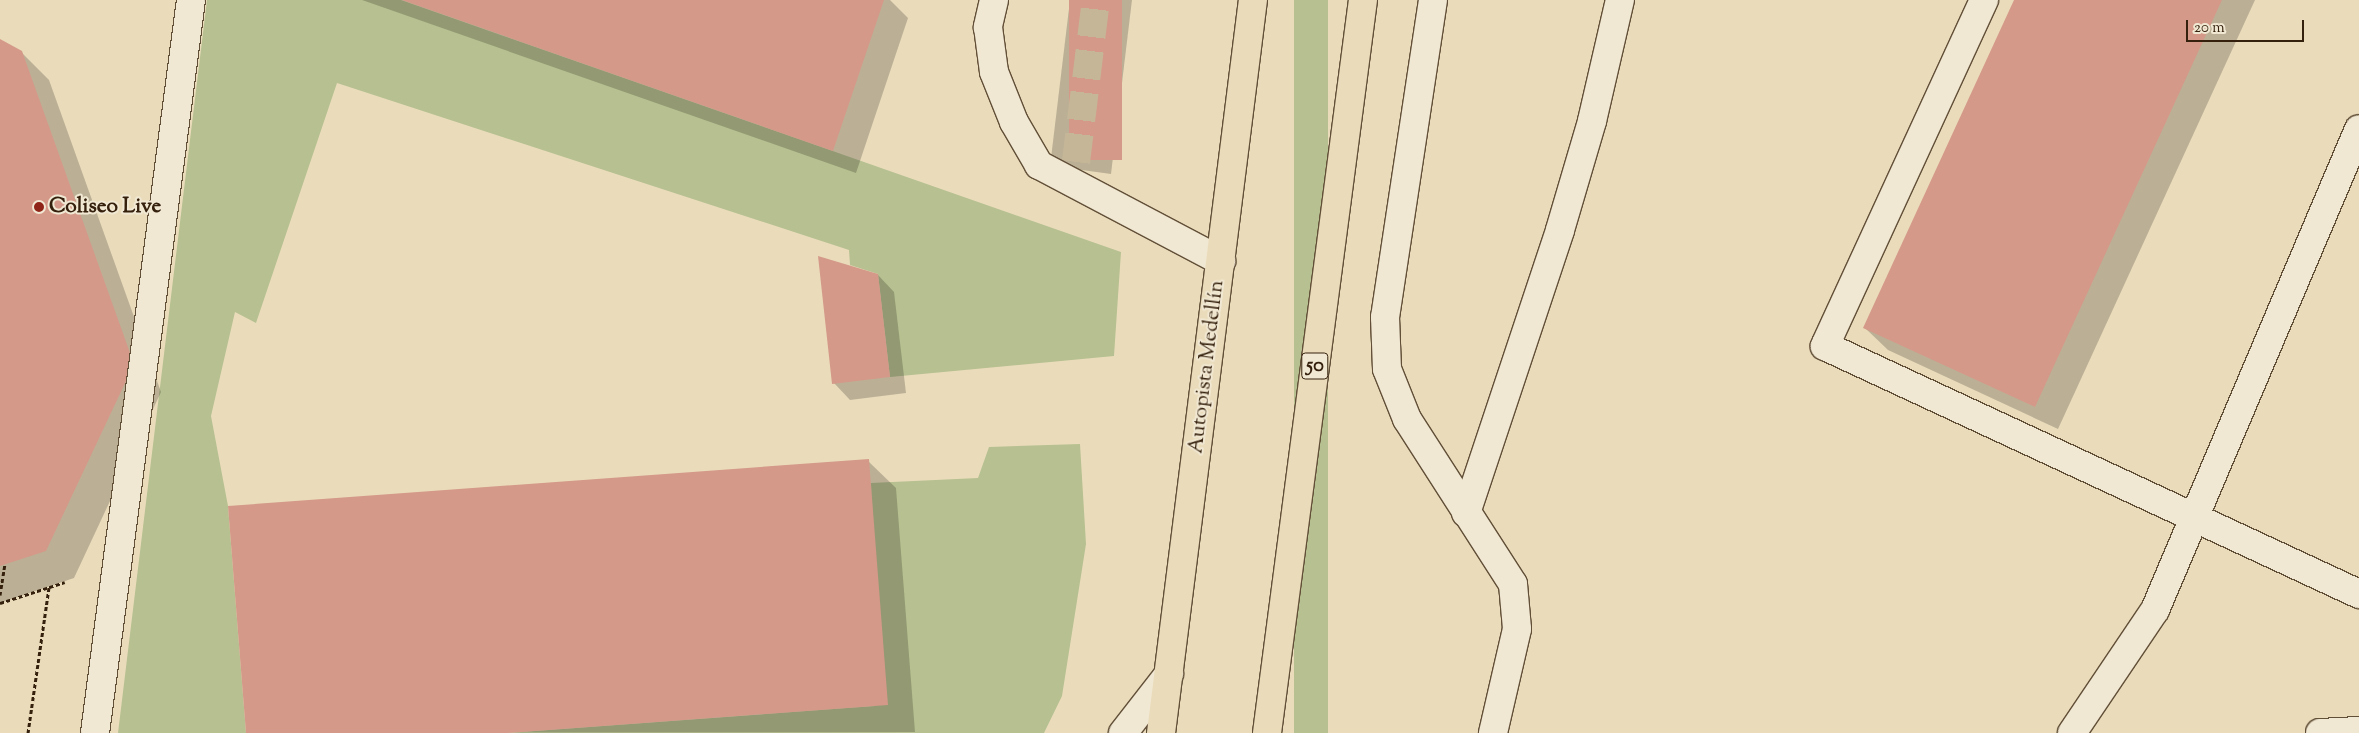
<!DOCTYPE html>
<html>
<head>
<meta charset="utf-8">
<style>
  body { margin:0 }
  #map { position:relative; width:2359px; height:733px; overflow:hidden; background:#eadcbb; font-family:"Sorts Mill Goudy",serif }
  div>[style] { position:absolute }
  .green>* { inset:0; background:#b7c090; transform-origin:0 0 }
  .shadow>* { inset:0; background:#0003 }
  .building>* { inset:0; background:#d49989; transform-origin:0 0 }
  .minor-tunnel>* { height:28px; margin-top:-14px; transform-origin:0; background:repeating-linear-gradient(90deg,#c6b698 0 28px,transparent 0 42px) }
  .path>* { height:3px; margin-top:-1.5px; transform-origin:0; background:repeating-linear-gradient(90deg,#34200c 0 4px,transparent 0 6.5px) }
  .roads { filter:drop-shadow(1px 0 #624f38) drop-shadow(-1px 0 #624f38) drop-shadow(0 1px #624f38) drop-shadow(0 -1px #624f38) }
  .minor>* { height:28px; margin:-14px; padding:0 14px; transform-origin:14px; border-radius:14px; background:#f1e8d3 }
  .highway>* { height:28px; margin:-14px; padding:0 14px; transform-origin:14px; border-radius:14px; background:#eadcbb }
  .dots>* { width:14px; height:14px; translate:-50% -50%; box-sizing:border-box; border:2px solid #f1e8d3; border-radius:50% }
  span { translate:-50% -50%; white-space:nowrap; text-align:center; line-height:1.15; -webkit-text-stroke:4px #f1e8d3; paint-order:stroke }
  .shield-label span { padding:1px 4px; background:#f1e8d3; border:1px solid; border-radius:4px; -webkit-text-stroke-width:0 }
  .shield-label { font-size:20px; color:#34200c; font-weight:700 }
  .poi-label { font-size:21px; color:#34200c; font-weight:700 }
  .left { translate:0 -50%; text-align:left }
  .street-label { font-size:21px; color:#34200c }
  .scale { position:absolute; left:2186px; top:20px; width:118px; height:22px; box-sizing:border-box; border:2px solid #34200c; border-top:0; padding-left:6px; font-size:15px; line-height:18px; white-space:nowrap; color:#34200c; -webkit-text-stroke:4px #f1e8d3; paint-order:stroke }
</style>
</head>
<body>
<div id="map">
  <div class="green">
    <i style="clip-path:polygon(207px 0,401px 0,1121px 252px,1114px 356px,890px 377px,878px 274px,850px 265px,849px 250px,337px 83px,256px 323px,235px 312px,211px 416px,228px 506px,246px 733px,118px 733px)"></i>
    <i style="left:1294px;top:0;width:34px;height:739px"></i>
    <i style="clip-path:polygon(1080px 444px,1086px 544px,1062px 696px,1044px 733px,507px 733px,875px 706px,871px 483px,978px 478px,989px 447px)"></i>
  </div>
  <div class="shadow">
    <i style="clip-path:polygon(362px 0,890px 0,908px 18px,856px 173px)"></i>
    <i style="clip-path:polygon(1070px 0,1132px 0,1111px 174px,1060px 167px,1051px 158px)"></i>
    <i style="clip-path:polygon(2015px 0,2255px 0,2058px 429px,1888px 350px,1865px 328px)"></i>
    <i style="clip-path:polygon(0 41px,21px 52px,49px 80px,161px 392px,74px 578px,0 603px)"></i>
    <i style="clip-path:polygon(878px 275px,894px 292px,906px 393px,850px 400px,834px 383px)"></i>
    <i style="clip-path:polygon(868px 461px,896px 488px,915px 732px,247px 733px)"></i>
  </div>
  <div class="building">
    <i style="clip-path:polygon(402px 0,884px 0,833px 151px)"></i>
    <i style="left:1069px;top:0;width:53px;height:160px"></i>
    <i style="clip-path:polygon(2014px 0,2222px 0,2035px 407px,1863px 328px)"></i>
    <i style="clip-path:polygon(0 39px,22px 51px,134px 364px,46px 551px,0 566px)"></i>
    <i style="clip-path:polygon(818px 256px,878px 274px,890px 377px,832px 384px)"></i>
    <i style="clip-path:polygon(869px 459px,888px 705px,507px 733px,246px 733px,228px 506px)"></i>
  </div>
  <div class="minor-tunnel">
    <i style="left:1076px;top:162px;width:163px;rotate:-83deg"></i>
  </div>
  <div class="path">
    <i style="left:0;top:595px;width:30px;rotate:-81deg"></i>
    <i style="left:0;top:603px;width:68px;rotate:-17.9deg"></i>
    <i style="left:28px;top:733px;width:147px;rotate:-81.8deg"></i>
  </div>
  <div class="roads">
    <div class="minor">
      <i style="left:994px;top:0;width:28px;rotate:103deg"></i>
      <i style="left:988px;top:27px;width:45px;rotate:82.4deg"></i>
      <i style="left:994px;top:72px;width:54px;rotate:68.2deg"></i>
      <i style="left:1014px;top:122px;width:50px;rotate:59.8deg"></i>
      <i style="left:1039px;top:165px;width:206px;rotate:27.8deg"></i>
      <i style="left:1433px;top:0;width:321px;rotate:98.6deg"></i>
      <i style="left:1385px;top:317px;width:52px;rotate:87.8deg"></i>
      <i style="left:1387px;top:369px;width:54px;rotate:68.2deg"></i>
      <i style="left:1407px;top:419px;width:196px;rotate:57.3deg"></i>
      <i style="left:1513px;top:584px;width:45px;rotate:84.9deg"></i>
      <i style="left:1517px;top:629px;width:107px;rotate:103deg"></i>
      <i style="left:1984px;top:0;width:381px;rotate:114.7deg"></i>
      <i style="left:1825px;top:346px;width:589px;rotate:24.91deg"></i>
      <i style="left:1466px;top:513px;width:298px;rotate:-71.6deg"></i>
      <i style="left:1560px;top:230px;width:114px;rotate:-73.6deg"></i>
      <i style="left:1592px;top:121px;width:124px;rotate:-77deg"></i>
      <i style="left:95px;top:733px;width:739px;rotate:-82.54deg"></i>
      <i style="left:1123px;top:733px;width:75px;rotate:-52.1deg"></i>
      <i style="left:2072px;top:733px;width:148px;rotate:-56deg"></i>
      <i style="left:2155px;top:610px;width:522px;rotate:-67.02deg"></i>
      <i style="left:2320px;top:733px;width:39px;rotate:-3deg"></i>
    </div>
    <div class="highway">
      <i style="left:1161px;top:733px;width:739px;rotate:-82.85deg"></i>
      <i style="left:1267px;top:733px;width:739px;rotate:-82.54deg"></i>
    </div>
  </div>
  <div class="dots">
    <i style="left:39px;top:207px;background:#8f2418"></i>
  </div>
  <div class="shield-label">
    <span style="left:1315px;top:366px">50</span>
  </div>
  <div class="poi-label">
    <span class="left" style="left:49px;top:207px">Coliseo Live</span>
  </div>
  <div class="street-label">
    <span style="left:1207px;top:367px;rotate:-83deg">Autopista Medellín</span>
  </div>
  <div class="scale">20 m</div>
</div>
</body>
</html>
